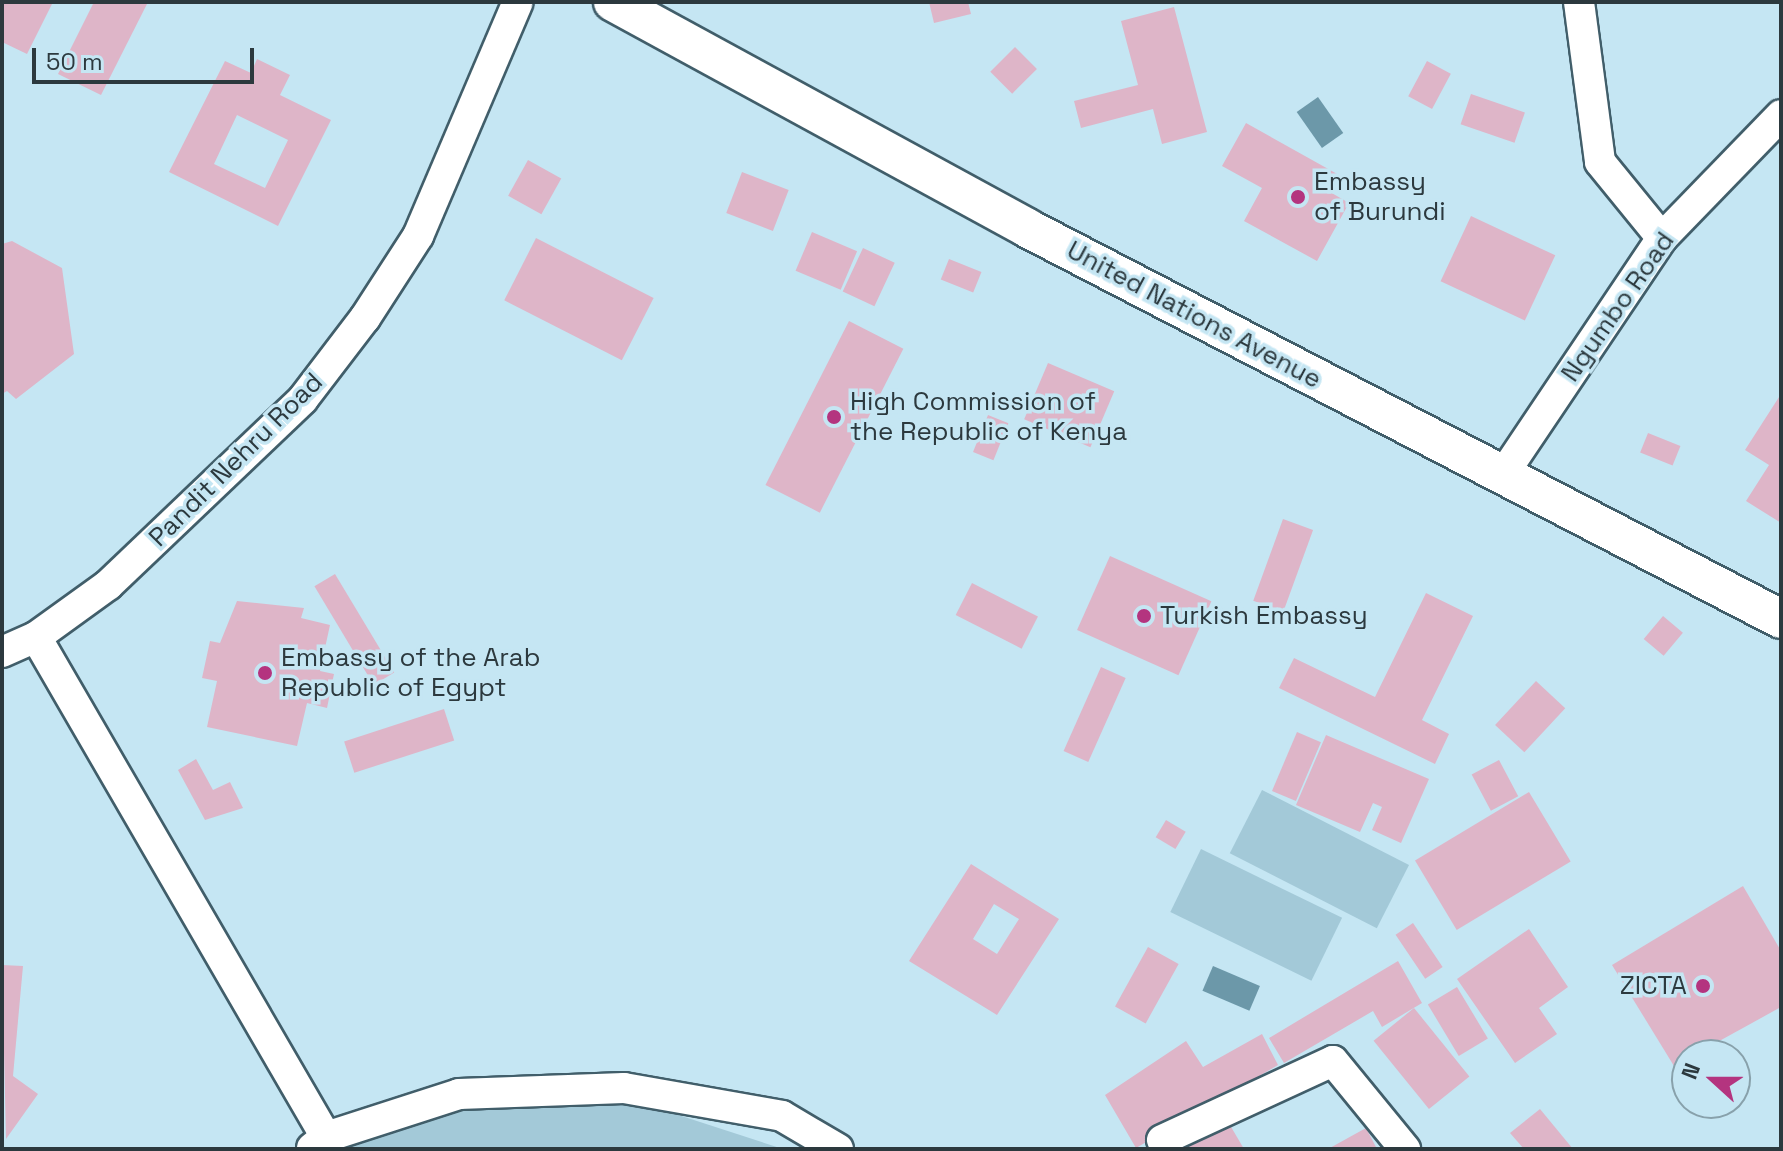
<!DOCTYPE html>
<html>
<head>
<meta charset="utf-8">
<style>
  body { margin:0 }
  #map { position:relative; width:1783px; height:1151px; overflow:hidden; background:#c5e6f3; font-family:"Space Grotesk",sans-serif }
  div>[style] { position:absolute }
  .green>* { inset:0; background:#a3c9d8; transform-origin:0 0 }
  .water>* { inset:0; background:#6c98a9; transform-origin:0 0 }
  .building>* { inset:0; background:#deb5c8; transform-origin:0 0 }
  .roads { filter:drop-shadow(2px 0 #415e6a) drop-shadow(-2px 0 #415e6a) drop-shadow(0 2px #415e6a) drop-shadow(0 -2px #415e6a) }
  .minor>* { height:30px; margin:-15px; padding:0 15px; transform-origin:15px; border-radius:15px; background:#fff }
  .major>* { height:38px; margin:-19px; padding:0 19px; transform-origin:19px; border-radius:19px; background:#fff }
  .dots>* { width:22px; height:22px; translate:-50% -50%; box-sizing:border-box; border:4px solid #c5e6f3; border-radius:50% }
  span { translate:-50% -50%; white-space:nowrap; text-align:center; line-height:1.15; -webkit-text-stroke:7px #c5e6f3; paint-order:stroke }
  .poi-label { font-size:26px; color:#2c393e }
  .left { translate:0 -50%; text-align:left }
  .right { translate:-100% -50%; text-align:right }
  .street-label { font-size:26px; color:#2c393e }
  .frame { position:absolute; inset:0; border:4px solid #2c393e; pointer-events:none }
  .north { position:absolute; left:1671px; top:1039px; width:80px; height:80px; box-sizing:border-box; background:#c5e6f3; border:2px solid #88a1ab; border-radius:50%; rotate:291deg; font-size:22px; font-weight:700; line-height:32px; text-align:center; color:#2c393e }
  .north::after { content:''; display:block; margin:auto; width:28px; height:36px; background:#b4347f; clip-path:polygon(50% 0,100% 100%,50% 72%,0 100%) }
  .scale { position:absolute; left:32px; top:48px; width:222px; height:36px; box-sizing:border-box; border:4px solid #2c393e; border-top:0; padding-left:10px; font-size:24px; line-height:28px; white-space:nowrap; color:#2c393e; -webkit-text-stroke:6px #c5e6f3; paint-order:stroke }
</style>
</head>
<body>
<div id="map">
  <div class="green">
    <i style="left:1262px;top:790px;width:165px;height:71px;rotate:27deg"></i>
    <i style="left:1201px;top:849px;width:157px;height:70px;rotate:26deg"></i>
    <i style="clip-path:polygon(623px 1097px,783px 1149px,344px 1149px,464px 1104px)"></i>
  </div>
  <div class="water">
    <i style="left:1318px;top:97px;width:44px;height:26px;rotate:55deg"></i>
    <i style="left:1213px;top:966px;width:51px;height:27px;rotate:23deg"></i>
  </div>
  <div class="building">
    <i style="clip-path:polygon(2px 2px,53px 2px,27px 54px,2px 42px)"></i>
    <i style="clip-path:polygon(94px 2px,148px 2px,101px 95px,58px 74px)"></i>
    <i style="clip-path:polygon(929px 2px,968px 2px,971px 14px,934px 23px)"></i>
    <i style="clip-path:polygon(1174px 7px,1207px 132px,1162px 144px,1153px 109px,1081px 128px,1074px 101px,1138px 85px,1121px 21px)"></i>
    <i style="left:1015px;top:47px;width:31px;height:35px;rotate:45deg"></i>
    <i style="clip-path:polygon(evenodd,257px 59px,290px 75px,280px 95px,331px 120px,278px 226px,169px 172px,225px 61px,251px 73px,257px 59px,237px 115px,288px 140px,265px 188px,214px 164px,237px 115px)"></i>
    <i style="left:1427px;top:61px;width:27px;height:40px;rotate:28deg"></i>
    <i style="left:1471px;top:94px;width:57px;height:32px;rotate:19deg"></i>
    <i style="clip-path:polygon(1246px 123px,1339px 175px,1330px 192px,1349px 203px,1317px 261px,1244px 221px,1262px 188px,1222px 166px)"></i>
    <i style="left:528px;top:160px;width:38px;height:41px;rotate:29deg"></i>
    <i style="left:742px;top:172px;width:50px;height:44px;rotate:21deg"></i>
    <i style="left:1471px;top:216px;width:93px;height:72px;rotate:25deg"></i>
    <i style="left:812px;top:232px;width:49px;height:42px;rotate:23deg"></i>
    <i style="left:536px;top:238px;width:132px;height:70px;rotate:27deg"></i>
    <i style="clip-path:polygon(12px 241px,62px 268px,74px 354px,16px 399px,7px 391px,2px 394px,2px 244px)"></i>
    <i style="left:863px;top:248px;width:35px;height:48px;rotate:25deg"></i>
    <i style="left:949px;top:259px;width:35px;height:22px;rotate:22deg"></i>
    <i style="left:849px;top:321px;width:61px;height:184px;rotate:27deg"></i>
    <i style="left:1048px;top:363px;width:72px;height:61px;rotate:23deg"></i>
    <i style="clip-path:polygon(1781px 394px,1781px 523px,1746px 501px,1769px 465px,1745px 450px)"></i>
    <i style="left:988px;top:415px;width:22px;height:40px;rotate:22deg"></i>
    <i style="left:1648px;top:433px;width:35px;height:21px;rotate:22deg"></i>
    <i style="left:1283px;top:519px;width:32px;height:87px;rotate:20deg"></i>
    <i style="left:1110px;top:556px;width:111px;height:81px;rotate:24deg"></i>
    <i style="left:335px;top:574px;width:115px;height:24px;rotate:59deg"></i>
    <i style="left:972px;top:583px;width:74px;height:36px;rotate:27deg"></i>
    <i style="clip-path:polygon(1426px 593px,1473px 616px,1422px 720px,1449px 734px,1435px 764px,1279px 688px,1294px 658px,1375px 697px)"></i>
    <i style="clip-path:polygon(237px 601px,304px 608px,301px 618px,330px 625px,320px 671px,334px 674px,327px 708px,307px 703px,297px 746px,207px 727px,217px 681px,202px 678px,210px 641px,220px 643px)"></i>
    <i style="left:1663px;top:616px;width:26px;height:30px;rotate:40deg"></i>
    <i style="left:1101px;top:667px;width:27px;height:92px;rotate:24deg"></i>
    <i style="left:1536px;top:681px;width:40px;height:60px;rotate:43deg"></i>
    <i style="left:444px;top:709px;width:33px;height:105px;rotate:72deg"></i>
    <i style="left:1297px;top:732px;width:26px;height:64px;rotate:23deg"></i>
    <i style="clip-path:polygon(1326px 735px,1429px 779px,1401px 843px,1372px 830px,1382px 807px,1373px 803px,1360px 832px,1296px 805px)"></i>
    <i style="clip-path:polygon(196px 759px,213px 790px,230px 782px,243px 808px,205px 820px,178px 770px)"></i>
    <i style="left:1499px;top:760px;width:41px;height:31px;rotate:62deg"></i>
    <i style="left:1529px;top:792px;width:81px;height:133px;rotate:59deg"></i>
    <i style="left:1166px;top:820px;width:23px;height:20px;rotate:31deg"></i>
    <i style="clip-path:polygon(evenodd,971px 864px,1059px 919px,997px 1015px,909px 961px,971px 864px,994px 904px,1019px 919px,997px 954px,973px 939px,994px 904px)"></i>
    <i style="clip-path:polygon(1743px 886px,1781px 951px,1781px 1007px,1674px 1066px,1612px 965px)"></i>
    <i style="left:1413px;top:923px;width:53px;height:21px;rotate:56deg"></i>
    <i style="clip-path:polygon(1529px 929px,1568px 987px,1539px 1008px,1557px 1034px,1515px 1063px,1457px 979px)"></i>
    <i style="left:1148px;top:947px;width:35px;height:68px;rotate:29deg"></i>
    <i style="clip-path:polygon(1398px 961px,1422px 1003px,1382px 1027px,1373px 1011px,1284px 1063px,1269px 1038px)"></i>
    <i style="clip-path:polygon(2px 965px,23px 966px,13px 1076px,38px 1094px,6px 1139px)"></i>
    <i style="left:1457px;top:987px;width:60px;height:34px;rotate:59deg"></i>
    <i style="left:1414px;top:1008px;width:88px;height:52px;rotate:51deg"></i>
    <i style="clip-path:polygon(1262px 1034px,1278px 1065px,1136px 1148px,1105px 1095px,1186px 1041px,1203px 1067px)"></i>
    <i style="clip-path:polygon(1540px 1109px,1573px 1149px,1524px 1149px,1510px 1133px)"></i>
    <i style="clip-path:polygon(1227px 1120px,1244px 1149px,1178px 1149px)"></i>
    <i style="clip-path:polygon(1366px 1128px,1377px 1149px,1328px 1149px)"></i>
  </div>
  <div class="roads">
    <div class="minor">
      <i style="left:1579px;top:2px;width:161px;rotate:82.5deg"></i>
      <i style="left:1600px;top:162px;width:98px;rotate:50.8deg"></i>
      <i style="left:1502px;top:476px;width:287px;rotate:-56.1deg"></i>
      <i style="left:1662px;top:238px;width:171px;rotate:-45.9deg"></i>
      <i style="left:36px;top:637px;width:578px;rotate:59.89deg"></i>
      <i style="left:2px;top:652px;width:37px;rotate:-24deg"></i>
      <i style="left:36px;top:637px;width:89px;rotate:-35.8deg"></i>
      <i style="left:108px;top:585px;width:269px;rotate:-43.6deg"></i>
      <i style="left:303px;top:399px;width:102px;rotate:-52.6deg"></i>
      <i style="left:365px;top:318px;width:98px;rotate:-57.1deg"></i>
      <i style="left:418px;top:236px;width:254px;rotate:-66.9deg"></i>
      <i style="left:1162px;top:1140px;width:188px;rotate:-24.8deg"></i>
      <i style="left:1333px;top:1061px;width:114px;rotate:50.7deg"></i>
      <i style="left:312px;top:1148px;width:18px;rotate:-38deg"></i>
      <i style="left:326px;top:1137px;width:140px;rotate:-17.9deg"></i>
      <i style="left:459px;top:1094px;width:165px;rotate:-2.1deg"></i>
      <i style="left:624px;top:1088px;width:160px;rotate:10deg"></i>
      <i style="left:782px;top:1116px;width:65px;rotate:30.5deg"></i>
    </div>
    <div class="major">
      <i style="left:613px;top:2px;width:472px;rotate:28.6deg"></i>
      <i style="left:1027px;top:228px;width:849px;rotate:27.41deg"></i>
    </div>
  </div>
  <div class="dots">
    <i style="left:1298px;top:197px;background:#b4347f"></i>
    <i style="left:834px;top:417px;background:#b4347f"></i>
    <i style="left:1144px;top:616px;background:#b4347f"></i>
    <i style="left:265px;top:673px;background:#b4347f"></i>
    <i style="left:1703px;top:986px;background:#b4347f"></i>
  </div>
  <div class="poi-label">
    <span class="left" style="left:1314px;top:197px">Embassy<br>of Burundi</span>
    <span class="left" style="left:850px;top:417px">High Commission of<br>the Republic of Kenya</span>
    <span class="left" style="left:1160px;top:616px">Turkish Embassy</span>
    <span class="left" style="left:281px;top:673px">Embassy of the Arab<br>Republic of Egypt</span>
    <span class="right" style="left:1687px;top:986px">ZICTA</span>
  </div>
  <div class="street-label">
    <span style="left:1618px;top:307px;rotate:-55deg">Ngumbo Road</span>
    <span style="left:1194px;top:315px;rotate:28deg">United Nations Avenue</span>
    <span style="left:236px;top:460px;rotate:-45deg">Pandit Nehru Road</span>
  </div>
  <div class="frame"></div>
  <div class="north">N</div>
  <div class="scale">50 m</div>
</div>
</body>
</html>
